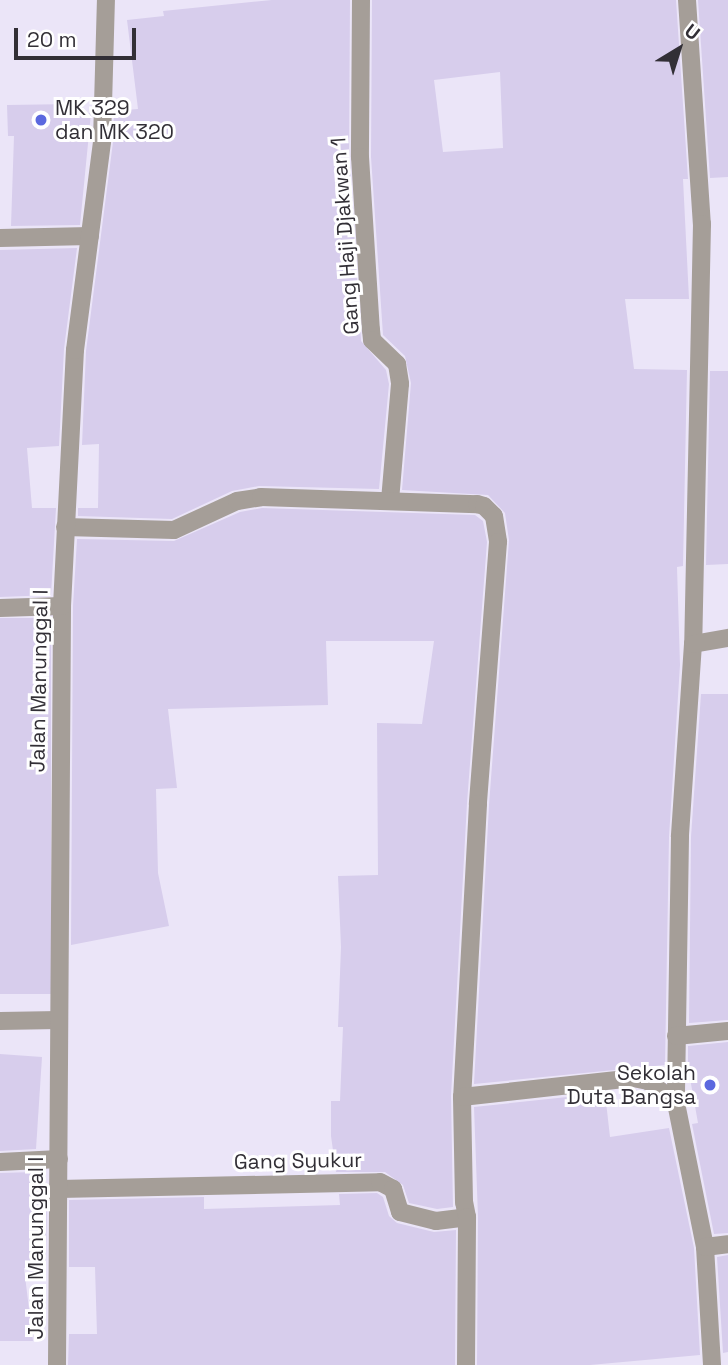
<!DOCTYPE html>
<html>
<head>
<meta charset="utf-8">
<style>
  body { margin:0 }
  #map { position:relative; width:728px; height:1365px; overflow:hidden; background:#ebe5f8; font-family:"Space Grotesk",sans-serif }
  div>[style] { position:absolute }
  .building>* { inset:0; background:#d7cdec; transform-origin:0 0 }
  .minor>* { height:18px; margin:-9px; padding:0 9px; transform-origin:9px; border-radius:9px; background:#a59e98 }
  .dots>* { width:19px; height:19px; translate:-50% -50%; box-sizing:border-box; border:4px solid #fff; border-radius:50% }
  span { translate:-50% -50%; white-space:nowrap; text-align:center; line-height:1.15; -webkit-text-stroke:6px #fff; paint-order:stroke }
  .poi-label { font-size:21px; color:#322f36 }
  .left { translate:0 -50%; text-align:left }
  .right { translate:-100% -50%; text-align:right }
  .street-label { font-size:21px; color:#322f36 }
  .north { position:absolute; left:644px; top:14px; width:70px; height:70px; -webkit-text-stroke:5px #fff; paint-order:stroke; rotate:38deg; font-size:19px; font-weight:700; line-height:28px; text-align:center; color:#322f36 }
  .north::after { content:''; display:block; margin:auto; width:24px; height:32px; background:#322f36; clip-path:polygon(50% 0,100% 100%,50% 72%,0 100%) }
  .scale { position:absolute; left:14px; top:28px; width:122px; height:32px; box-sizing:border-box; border:4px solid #322f36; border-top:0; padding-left:9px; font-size:21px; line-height:24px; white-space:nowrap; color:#322f36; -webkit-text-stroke:5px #fff; paint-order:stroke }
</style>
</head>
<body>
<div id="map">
  <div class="building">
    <i style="clip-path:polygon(272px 0,350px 0,349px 158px,361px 341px,386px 370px,389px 384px,379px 489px,259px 486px,232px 491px,172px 519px,78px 516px,78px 508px,98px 508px,99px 444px,82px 445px,86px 351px,113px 142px,114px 111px,138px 109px,127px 20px,164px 16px,163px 11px)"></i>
    <i style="clip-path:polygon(evenodd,372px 0,676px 0,688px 179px,683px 179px,689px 299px,625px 299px,634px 369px,687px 370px,683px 566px,677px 567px,680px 665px,669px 837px,665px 1065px,474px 1084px,489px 805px,509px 540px,505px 513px,488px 495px,402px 490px,411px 383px,405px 356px,383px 335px,371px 157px,372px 0,500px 72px,503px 148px,443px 152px,434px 80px,500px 72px)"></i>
    <i style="clip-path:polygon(698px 0,728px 0,728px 177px,710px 178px)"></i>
    <i style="clip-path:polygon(73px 104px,73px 115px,91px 113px,80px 225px,11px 226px,14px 136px,8px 136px,7px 105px)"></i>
    <i style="clip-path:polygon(77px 248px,64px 349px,59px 446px,27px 448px,32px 508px,56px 508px,51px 595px,0 597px,0 250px)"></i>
    <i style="clip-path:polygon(710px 371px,728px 371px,728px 564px,706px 565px)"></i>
    <i style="clip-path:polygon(262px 508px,475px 515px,483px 521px,487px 542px,467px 803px,451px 1096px,453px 1207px,437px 1209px,409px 1203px,403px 1185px,385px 1172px,336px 1172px,331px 1136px,331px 1101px,340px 1101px,343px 1027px,338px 1027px,341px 947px,338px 876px,378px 875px,377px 723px,422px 724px,434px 641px,326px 641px,328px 705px,168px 709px,177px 788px,156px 789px,158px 873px,169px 926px,71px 945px,73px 606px,77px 539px,174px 541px,240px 512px)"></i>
    <i style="left:51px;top:618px;width:376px;height:51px;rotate:90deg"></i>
    <i style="clip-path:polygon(701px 694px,728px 694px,728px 1020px,689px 1023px,691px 837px)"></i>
    <i style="clip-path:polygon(728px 1042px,728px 1233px,714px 1234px,692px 1124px,698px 1123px,688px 1067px,688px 1046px)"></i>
    <i style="clip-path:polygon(0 1054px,42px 1057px,36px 1149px,0 1151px)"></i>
    <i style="clip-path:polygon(605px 1093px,610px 1137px,669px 1128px,694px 1248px,700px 1355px,590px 1365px,477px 1365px,478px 1217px,474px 1107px)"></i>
    <i style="clip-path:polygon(35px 1172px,33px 1196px,47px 1196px,46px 1267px,24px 1268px,33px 1341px,0 1341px,0 1173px)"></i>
    <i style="clip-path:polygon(377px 1193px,383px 1197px,389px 1216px,397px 1223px,434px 1232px,456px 1230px,455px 1365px,68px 1365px,69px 1334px,97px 1334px,95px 1267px,69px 1267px,69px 1200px,204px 1197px,204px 1209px,340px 1205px,339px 1194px)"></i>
    <i style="clip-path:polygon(728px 1255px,728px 1352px,723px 1353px,717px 1257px)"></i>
  </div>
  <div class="minor">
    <i style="left:361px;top:0;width:157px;rotate:90.4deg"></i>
    <i style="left:360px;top:157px;width:173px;rotate:86.4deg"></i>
    <i style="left:371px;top:330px;width:10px;rotate:84deg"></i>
    <i style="left:372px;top:340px;width:35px;rotate:44deg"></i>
    <i style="left:397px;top:364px;width:20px;rotate:81deg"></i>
    <i style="left:400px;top:384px;width:116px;rotate:94.9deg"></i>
    <i style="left:687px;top:0;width:225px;rotate:86.2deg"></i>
    <i style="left:702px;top:224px;width:420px;rotate:91.2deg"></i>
    <i style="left:693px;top:644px;width:193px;rotate:93.9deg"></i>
    <i style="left:680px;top:837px;width:266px;rotate:90.9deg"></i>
    <i style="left:676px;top:1103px;width:147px;rotate:78.6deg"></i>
    <i style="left:705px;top:1247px;width:118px;rotate:86.6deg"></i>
    <i style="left:0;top:238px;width:90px;rotate:-1.3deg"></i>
    <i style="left:65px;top:527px;width:109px;rotate:1.6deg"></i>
    <i style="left:174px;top:530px;width:69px;rotate:-24.7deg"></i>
    <i style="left:237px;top:501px;width:24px;rotate:-9deg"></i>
    <i style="left:261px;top:497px;width:216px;rotate:1.9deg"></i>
    <i style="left:477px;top:504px;width:7px;rotate:16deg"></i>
    <i style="left:484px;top:506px;width:14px;rotate:45deg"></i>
    <i style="left:494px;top:516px;width:26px;rotate:81deg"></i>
    <i style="left:498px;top:542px;width:263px;rotate:94.4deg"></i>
    <i style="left:478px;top:804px;width:293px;rotate:93.1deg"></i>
    <i style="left:0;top:608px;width:62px;rotate:-1.8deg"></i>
    <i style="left:693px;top:644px;width:36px;rotate:-10deg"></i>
    <i style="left:0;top:1021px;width:59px;rotate:-1deg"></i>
    <i style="left:676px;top:1036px;width:52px;rotate:-5.5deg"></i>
    <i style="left:0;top:1162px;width:59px;rotate:-2.9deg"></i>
    <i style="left:59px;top:1189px;width:321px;rotate:-1.2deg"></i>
    <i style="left:380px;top:1182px;width:15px;rotate:28deg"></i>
    <i style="left:393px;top:1189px;width:24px;rotate:73deg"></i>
    <i style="left:400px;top:1212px;width:37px;rotate:14deg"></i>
    <i style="left:436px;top:1221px;width:31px;rotate:-7deg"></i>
    <i style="left:467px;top:1217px;width:15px;rotate:-101deg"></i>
    <i style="left:464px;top:1202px;width:105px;rotate:-91.1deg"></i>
    <i style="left:462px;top:1097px;width:172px;rotate:-6.3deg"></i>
    <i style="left:633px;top:1078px;width:15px;rotate:11deg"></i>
    <i style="left:648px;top:1081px;width:36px;rotate:38deg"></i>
    <i style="left:705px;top:1247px;width:23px;rotate:-7deg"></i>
    <i style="left:57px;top:1365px;width:759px;rotate:-89.62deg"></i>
    <i style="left:62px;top:606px;width:256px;rotate:-87.1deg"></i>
    <i style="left:75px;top:350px;width:211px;rotate:-82.6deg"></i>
    <i style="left:102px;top:141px;width:141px;rotate:-88.4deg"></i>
    <i style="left:466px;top:1365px;width:148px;rotate:-89.6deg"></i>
  </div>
  <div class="dots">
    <i style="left:41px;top:120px;background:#5b68df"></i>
    <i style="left:710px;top:1085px;background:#5b68df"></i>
  </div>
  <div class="poi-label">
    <span class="left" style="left:55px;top:120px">MK 329<br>dan MK 320</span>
    <span class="right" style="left:696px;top:1085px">Sekolah<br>Duta Bangsa</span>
  </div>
  <div class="street-label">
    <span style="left:345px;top:236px;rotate:-94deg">Gang Haji Djakwan 1</span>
    <span style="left:39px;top:681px;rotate:-89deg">Jalan Manunggal I</span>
    <span style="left:298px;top:1161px;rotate:-1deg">Gang Syukur</span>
    <span style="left:36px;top:1248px;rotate:-90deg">Jalan Manunggal I</span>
  </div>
  <div class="north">U</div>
  <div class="scale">20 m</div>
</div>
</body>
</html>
